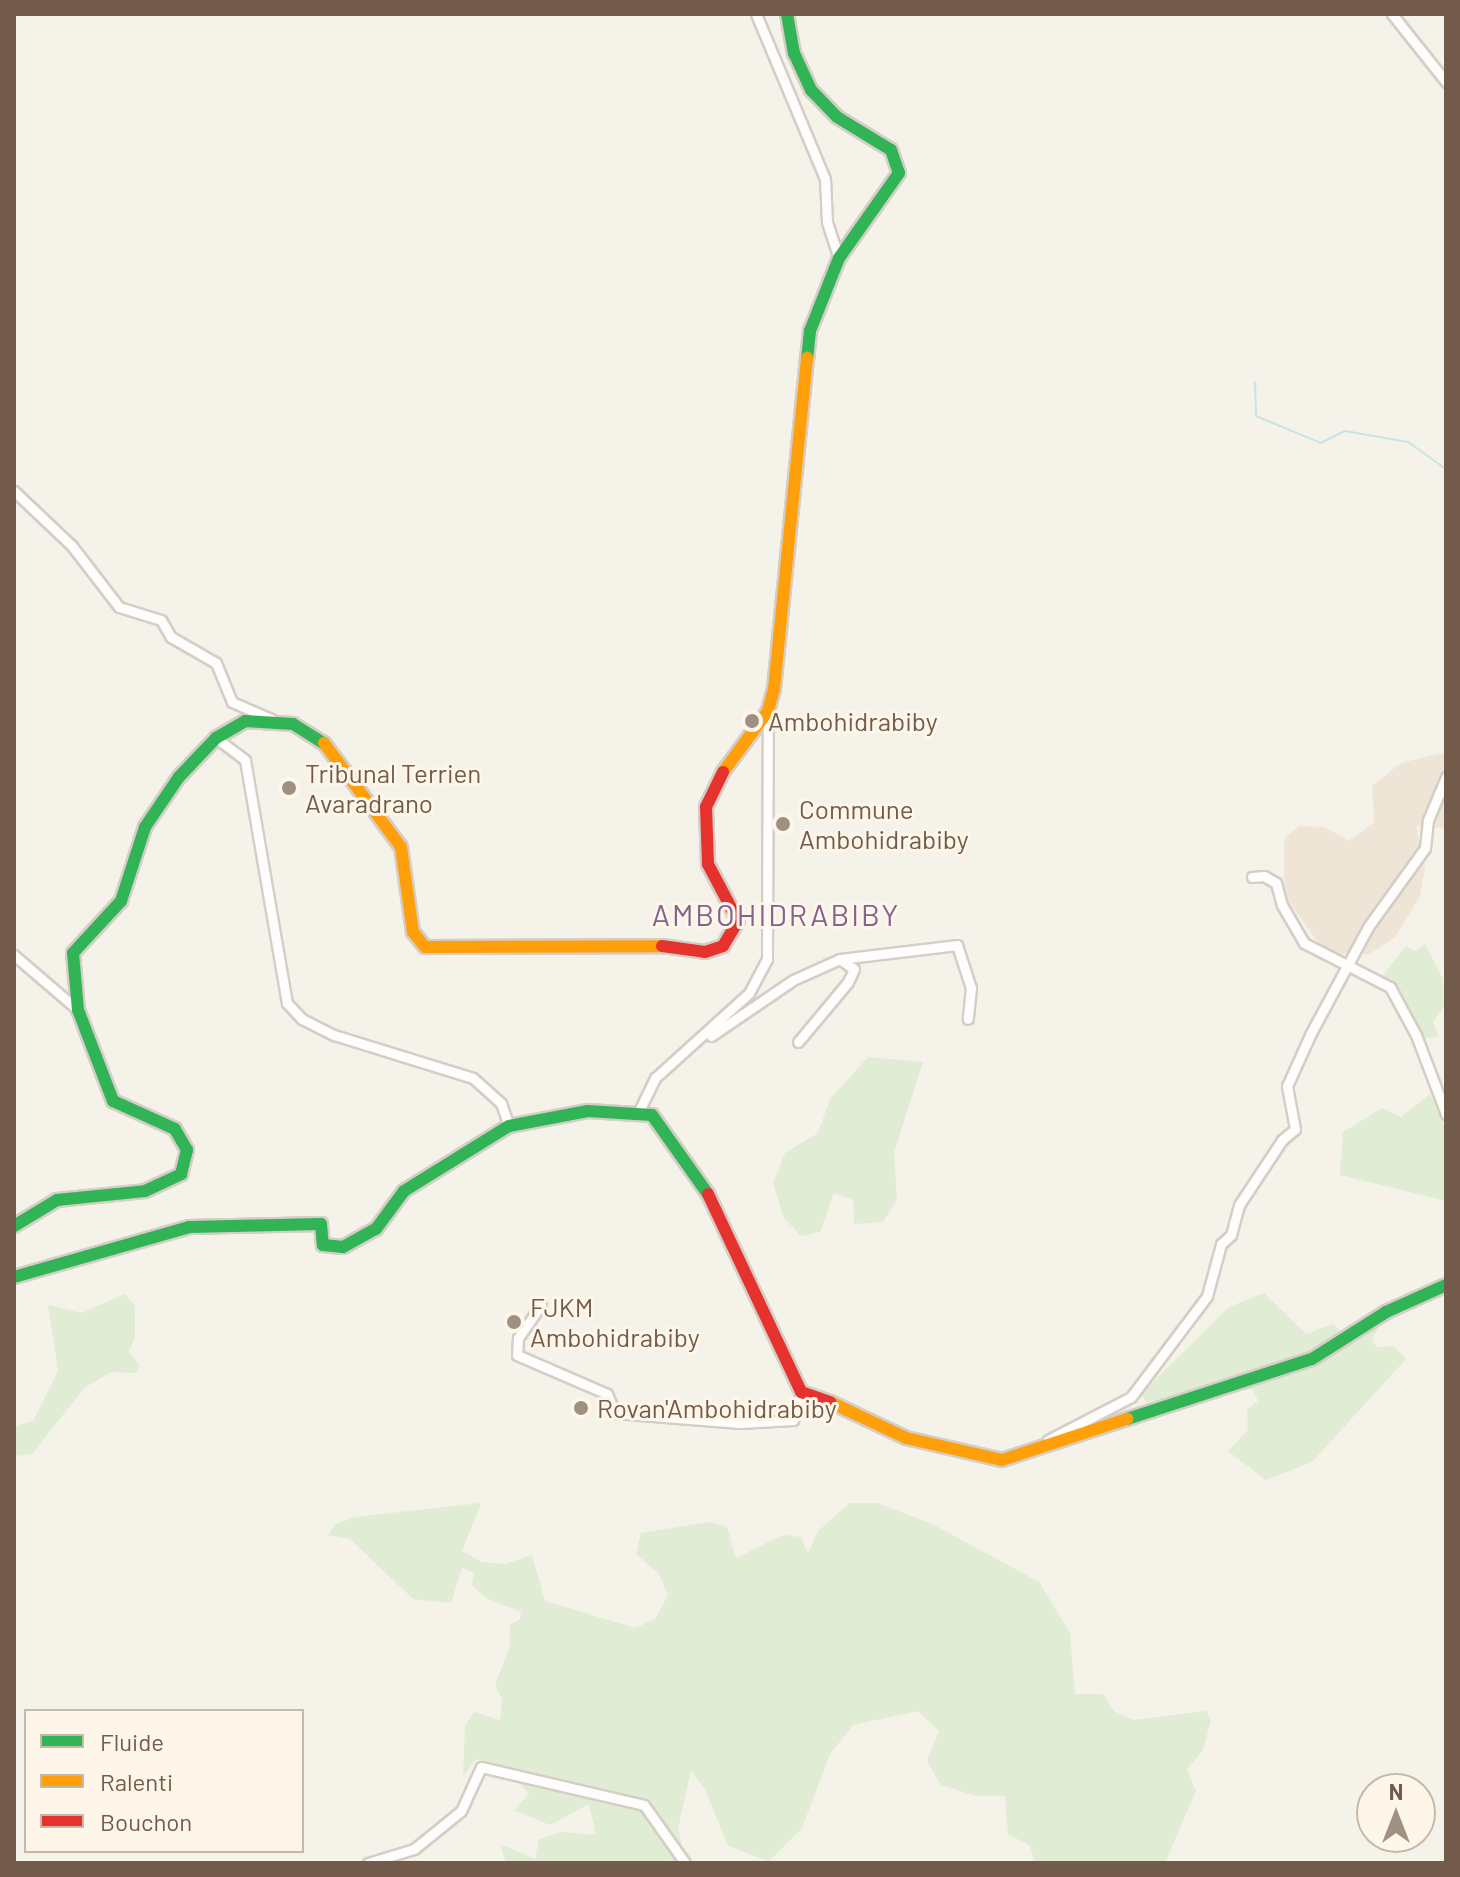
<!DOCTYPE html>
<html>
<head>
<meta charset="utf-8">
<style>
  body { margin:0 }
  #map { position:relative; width:1460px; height:1877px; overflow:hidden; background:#f5f2e9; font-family:Barlow,sans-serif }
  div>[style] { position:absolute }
  .residential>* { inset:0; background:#eee5d6 }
  .green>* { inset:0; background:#e0ecd4 }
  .stream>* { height:2px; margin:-1px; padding:0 1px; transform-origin:1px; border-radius:1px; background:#cbe2e6 }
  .roads { filter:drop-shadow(2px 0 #d4cec6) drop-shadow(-2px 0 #d4cec6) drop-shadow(0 2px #d4cec6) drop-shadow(0 -2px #d4cec6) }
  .street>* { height:9px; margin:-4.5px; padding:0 4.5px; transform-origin:4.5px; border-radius:4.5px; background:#fefdfc }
  .fast>* { height:12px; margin:-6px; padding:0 6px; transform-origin:6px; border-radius:6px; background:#30b455 }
  .slow>* { height:12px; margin:-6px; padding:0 6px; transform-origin:6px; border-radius:6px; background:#ff9f0a }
  .jam>* { height:12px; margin:-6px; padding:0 6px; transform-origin:6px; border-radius:6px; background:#e5322d }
  .dots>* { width:22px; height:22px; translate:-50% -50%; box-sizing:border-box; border:4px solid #fef7e9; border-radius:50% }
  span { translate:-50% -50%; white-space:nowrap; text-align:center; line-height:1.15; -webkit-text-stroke:6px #fef7e9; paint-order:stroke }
  .poi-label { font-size:26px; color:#725b4a }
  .left { translate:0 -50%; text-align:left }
  .quarter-label { font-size:30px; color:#83628f; letter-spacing:2px }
  .frame { position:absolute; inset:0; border:16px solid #725b4a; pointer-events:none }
  .legend { position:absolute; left:24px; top:1709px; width:280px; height:144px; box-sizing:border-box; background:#fef7e9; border:2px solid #c6b9a9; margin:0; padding:10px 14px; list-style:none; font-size:24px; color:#725b4a }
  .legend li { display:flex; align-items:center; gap:16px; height:40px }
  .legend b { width:40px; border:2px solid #c6b9a9 }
  .north { position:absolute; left:1356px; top:1773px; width:80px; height:80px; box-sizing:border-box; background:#fef7e9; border:2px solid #c6b9a9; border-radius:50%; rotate:0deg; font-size:22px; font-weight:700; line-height:32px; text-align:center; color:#725b4a }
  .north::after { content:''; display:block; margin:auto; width:28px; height:36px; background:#a09082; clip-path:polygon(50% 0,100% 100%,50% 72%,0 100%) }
</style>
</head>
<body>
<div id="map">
  <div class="residential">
    <i style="clip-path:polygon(1446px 752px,1446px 828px,1416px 826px,1425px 867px,1420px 896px,1395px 937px,1370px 954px,1342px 954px,1320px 945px,1284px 895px,1284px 839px,1299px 826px,1325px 827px,1349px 841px,1374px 822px,1372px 786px,1401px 763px)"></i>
  </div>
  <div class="green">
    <i style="clip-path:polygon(1425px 944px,1443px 979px,1444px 1006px,1433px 1022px,1439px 1037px,1425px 1038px,1402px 993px,1383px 975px,1406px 946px,1415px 951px)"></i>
    <i style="clip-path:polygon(868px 1057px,923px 1062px,894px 1152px,897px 1200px,883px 1222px,854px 1224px,853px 1200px,834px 1193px,820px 1232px,801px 1236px,784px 1218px,773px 1183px,785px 1153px,818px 1133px,830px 1099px)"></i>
    <i style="clip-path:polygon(1430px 1094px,1446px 1130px,1446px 1201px,1340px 1175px,1343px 1132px,1382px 1108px,1401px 1117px)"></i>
    <i style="clip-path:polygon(1264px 1293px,1306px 1334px,1332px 1324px,1346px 1334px,1378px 1328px,1372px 1339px,1376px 1347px,1394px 1346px,1406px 1359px,1312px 1462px,1266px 1480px,1228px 1451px,1248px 1430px,1247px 1409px,1258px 1401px,1253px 1389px,1146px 1402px,1141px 1394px,1229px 1307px)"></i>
    <i style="clip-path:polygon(124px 1294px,135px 1305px,135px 1337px,129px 1352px,139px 1365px,136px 1373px,111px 1372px,84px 1388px,32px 1454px,14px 1456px,14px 1426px,33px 1421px,58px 1371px,48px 1305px,82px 1313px)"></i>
    <i style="clip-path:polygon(481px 1503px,462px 1551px,482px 1562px,505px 1564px,532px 1555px,545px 1601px,635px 1628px,655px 1619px,668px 1595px,659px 1574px,636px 1554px,641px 1533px,710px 1522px,727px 1527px,736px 1558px,783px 1535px,801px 1537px,808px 1554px,818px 1531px,850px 1503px,877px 1503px,932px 1524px,1039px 1582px,1070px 1633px,1075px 1694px,1103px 1694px,1114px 1711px,1133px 1720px,1206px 1711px,1211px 1720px,1203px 1750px,1187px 1769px,1196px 1791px,1165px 1863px,1035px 1863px,1030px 1846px,1008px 1834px,1005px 1796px,976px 1796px,941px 1785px,927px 1761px,939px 1731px,918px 1711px,853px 1725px,830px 1754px,802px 1828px,769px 1861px,728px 1846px,704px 1787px,691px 1771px,678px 1828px,686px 1863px,506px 1863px,500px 1844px,535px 1859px,539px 1839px,562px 1832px,596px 1835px,589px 1804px,550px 1825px,514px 1810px,529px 1794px,507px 1769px,476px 1759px,463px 1777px,465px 1726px,474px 1712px,500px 1720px,502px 1699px,495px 1685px,509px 1649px,510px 1625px,520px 1619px,521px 1612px,486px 1598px,472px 1585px,474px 1573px,462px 1568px,451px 1603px,413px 1599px,350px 1539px,328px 1535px,336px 1524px,355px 1517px)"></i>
  </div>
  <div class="stream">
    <i style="left:1255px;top:382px;width:34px;rotate:88deg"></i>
    <i style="left:1256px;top:416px;width:70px;rotate:22.6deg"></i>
    <i style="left:1321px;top:443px;width:27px;rotate:-27deg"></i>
    <i style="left:1345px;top:431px;width:64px;rotate:9.9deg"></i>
    <i style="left:1408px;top:442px;width:47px;rotate:35.4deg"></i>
  </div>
  <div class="roads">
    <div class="street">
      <i style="left:756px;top:14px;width:179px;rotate:67.3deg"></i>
      <i style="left:825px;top:179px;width:43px;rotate:87.3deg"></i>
      <i style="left:827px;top:222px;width:38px;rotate:72deg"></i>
      <i style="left:1392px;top:14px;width:87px;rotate:51.5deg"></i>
      <i style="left:14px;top:491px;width:80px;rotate:43.5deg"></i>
      <i style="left:72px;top:546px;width:77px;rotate:52.4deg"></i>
      <i style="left:119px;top:607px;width:44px;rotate:17.2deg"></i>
      <i style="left:161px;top:620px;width:20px;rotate:60deg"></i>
      <i style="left:171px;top:637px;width:52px;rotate:30deg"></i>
      <i style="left:216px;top:663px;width:42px;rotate:67.7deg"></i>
      <i style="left:232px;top:702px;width:43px;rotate:23.6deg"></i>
      <i style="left:216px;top:738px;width:36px;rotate:37deg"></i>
      <i style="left:245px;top:760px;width:247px;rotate:80.2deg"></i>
      <i style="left:287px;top:1003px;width:22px;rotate:47deg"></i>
      <i style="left:302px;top:1019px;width:36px;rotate:27deg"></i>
      <i style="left:334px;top:1035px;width:145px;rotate:17.2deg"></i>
      <i style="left:473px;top:1078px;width:38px;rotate:42deg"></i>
      <i style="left:501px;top:1103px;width:24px;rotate:71deg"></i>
      <i style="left:1252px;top:877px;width:12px;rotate:-5deg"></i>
      <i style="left:1264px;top:876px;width:14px;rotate:30deg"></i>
      <i style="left:1276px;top:883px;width:23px;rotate:75deg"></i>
      <i style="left:1282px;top:905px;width:44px;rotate:59.9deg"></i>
      <i style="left:1304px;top:943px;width:97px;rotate:27.1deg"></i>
      <i style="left:1390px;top:987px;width:55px;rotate:61.6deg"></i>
      <i style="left:1416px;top:1035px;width:85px;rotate:69.2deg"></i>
      <i style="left:14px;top:955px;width:84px;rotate:40.7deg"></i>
      <i style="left:840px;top:959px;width:118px;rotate:-6.8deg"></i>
      <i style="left:957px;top:945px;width:45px;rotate:72deg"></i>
      <i style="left:971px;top:988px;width:31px;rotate:96deg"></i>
      <i style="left:711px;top:1036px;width:99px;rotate:-34.3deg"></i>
      <i style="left:793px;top:980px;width:51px;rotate:-24.1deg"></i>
      <i style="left:840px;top:959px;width:17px;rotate:36deg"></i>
      <i style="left:854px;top:969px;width:14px;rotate:115deg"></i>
      <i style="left:848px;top:982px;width:78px;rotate:129.8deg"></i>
      <i style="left:639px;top:1111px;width:37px;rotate:-64deg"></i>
      <i style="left:655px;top:1078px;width:127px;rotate:-42.1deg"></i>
      <i style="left:749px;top:993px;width:38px;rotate:-62deg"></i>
      <i style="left:767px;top:959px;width:248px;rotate:-89.8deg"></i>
      <i style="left:541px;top:1305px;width:40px;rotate:124.9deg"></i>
      <i style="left:518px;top:1338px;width:17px;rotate:93deg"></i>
      <i style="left:517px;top:1355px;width:98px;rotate:23.4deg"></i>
      <i style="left:607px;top:1394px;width:21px;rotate:67deg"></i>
      <i style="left:615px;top:1413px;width:125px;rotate:4.6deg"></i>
      <i style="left:740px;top:1423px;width:53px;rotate:-3.2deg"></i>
      <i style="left:793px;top:1420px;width:29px;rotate:-74deg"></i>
      <i style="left:1048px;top:1440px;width:93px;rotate:-27.4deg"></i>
      <i style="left:1131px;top:1397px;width:126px;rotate:-53deg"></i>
      <i style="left:1207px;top:1296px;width:54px;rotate:-74.9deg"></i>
      <i style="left:1221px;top:1244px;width:13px;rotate:-42deg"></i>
      <i style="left:1231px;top:1235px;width:31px;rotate:-75deg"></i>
      <i style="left:1239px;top:1205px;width:78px;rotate:-56.5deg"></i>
      <i style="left:1282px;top:1140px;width:17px;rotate:-40deg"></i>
      <i style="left:1295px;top:1129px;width:44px;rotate:-100.5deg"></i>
      <i style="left:1287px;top:1086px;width:58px;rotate:-65.6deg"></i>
      <i style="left:1311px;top:1033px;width:120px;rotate:-61.7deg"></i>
      <i style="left:1368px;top:927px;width:97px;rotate:-54.2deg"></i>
      <i style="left:1425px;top:848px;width:28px;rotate:-84deg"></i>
      <i style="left:1428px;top:820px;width:47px;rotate:-67.3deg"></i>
      <i style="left:368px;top:1863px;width:48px;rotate:-16.9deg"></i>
      <i style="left:414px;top:1849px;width:60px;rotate:-39deg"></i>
      <i style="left:461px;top:1811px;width:48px;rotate:-65.6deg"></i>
      <i style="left:481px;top:1767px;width:167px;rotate:13.1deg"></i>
      <i style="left:644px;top:1805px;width:71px;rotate:54.7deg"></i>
    </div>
    <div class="fast">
      <i style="left:787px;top:14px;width:40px;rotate:80deg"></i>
      <i style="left:794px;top:53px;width:41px;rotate:65.3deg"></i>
      <i style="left:811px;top:90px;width:37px;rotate:46deg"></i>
      <i style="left:837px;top:117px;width:63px;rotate:31.4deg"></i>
      <i style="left:891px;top:150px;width:24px;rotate:71deg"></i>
      <i style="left:899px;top:173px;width:104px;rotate:125.2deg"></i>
      <i style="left:839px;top:258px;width:79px;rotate:111.7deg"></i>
      <i style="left:810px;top:331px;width:27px;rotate:96deg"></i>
      <i style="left:14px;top:1226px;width:50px;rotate:-31.2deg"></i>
      <i style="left:57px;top:1200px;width:88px;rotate:-5.8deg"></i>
      <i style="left:145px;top:1191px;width:40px;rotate:-25deg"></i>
      <i style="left:181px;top:1174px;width:25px;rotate:-76deg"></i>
      <i style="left:187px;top:1150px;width:24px;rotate:-120deg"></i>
      <i style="left:175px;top:1129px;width:68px;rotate:-155.7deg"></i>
      <i style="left:113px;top:1101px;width:97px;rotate:-111deg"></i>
      <i style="left:78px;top:1010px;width:57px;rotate:-95deg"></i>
      <i style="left:73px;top:953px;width:71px;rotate:-47.3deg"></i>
      <i style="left:121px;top:901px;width:78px;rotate:-72deg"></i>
      <i style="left:145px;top:827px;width:60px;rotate:-55.8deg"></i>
      <i style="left:179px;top:777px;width:54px;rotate:-46.5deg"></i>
      <i style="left:216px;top:738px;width:34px;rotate:-30deg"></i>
      <i style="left:245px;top:721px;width:48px;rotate:3.6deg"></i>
      <i style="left:293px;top:724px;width:36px;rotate:32deg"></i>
      <i style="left:14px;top:1277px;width:182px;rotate:-15.9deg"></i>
      <i style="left:189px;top:1227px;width:132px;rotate:-1.3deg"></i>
      <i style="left:321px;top:1224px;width:21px;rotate:85deg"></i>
      <i style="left:323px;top:1245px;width:20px;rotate:6deg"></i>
      <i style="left:343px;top:1247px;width:38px;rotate:-29deg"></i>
      <i style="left:376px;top:1229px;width:47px;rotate:-53.6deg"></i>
      <i style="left:404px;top:1191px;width:123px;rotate:-31.8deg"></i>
      <i style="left:509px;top:1126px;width:80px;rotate:-10.8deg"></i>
      <i style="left:588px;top:1111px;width:64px;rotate:3.6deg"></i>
      <i style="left:652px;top:1115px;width:97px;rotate:54.7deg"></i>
      <i style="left:1127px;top:1419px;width:194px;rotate:-18deg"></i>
      <i style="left:1312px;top:1359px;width:88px;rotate:-32.4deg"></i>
      <i style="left:1386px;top:1312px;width:66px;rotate:-24.2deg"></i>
    </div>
    <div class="slow">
      <i style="left:324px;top:743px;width:129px;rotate:53.5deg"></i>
      <i style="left:401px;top:847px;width:86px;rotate:82deg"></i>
      <i style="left:413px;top:932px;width:19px;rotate:51deg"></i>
      <i style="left:425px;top:947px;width:237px;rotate:-0.2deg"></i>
      <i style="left:723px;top:772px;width:76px;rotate:-53.6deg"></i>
      <i style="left:768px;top:711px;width:23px;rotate:-75deg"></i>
      <i style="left:774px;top:689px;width:333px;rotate:-84.3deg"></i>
      <i style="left:830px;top:1402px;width:84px;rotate:25.3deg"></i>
      <i style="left:906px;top:1438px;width:98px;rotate:12.9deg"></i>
      <i style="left:1002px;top:1460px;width:132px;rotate:-18.2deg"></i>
    </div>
    <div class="jam">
      <i style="left:662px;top:946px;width:43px;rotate:7.9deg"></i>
      <i style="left:705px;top:952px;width:19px;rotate:-18deg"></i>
      <i style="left:723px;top:946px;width:29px;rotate:-59deg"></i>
      <i style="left:738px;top:921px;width:64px;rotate:-117.8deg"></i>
      <i style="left:708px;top:864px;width:57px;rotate:-92deg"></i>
      <i style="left:706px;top:807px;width:39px;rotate:-64deg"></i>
      <i style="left:708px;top:1194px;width:219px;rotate:64.8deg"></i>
      <i style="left:801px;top:1392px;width:31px;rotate:19deg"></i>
    </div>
  </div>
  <div class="dots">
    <i style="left:752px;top:721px;background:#a09082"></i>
    <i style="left:289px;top:788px;background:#a09082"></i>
    <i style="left:783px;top:824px;background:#a09082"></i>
    <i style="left:514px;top:1322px;background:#a09082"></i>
    <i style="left:581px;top:1408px;background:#a09082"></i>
  </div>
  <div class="poi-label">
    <span class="left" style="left:768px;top:721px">Ambohidrabiby</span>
    <span class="left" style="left:305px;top:788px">Tribunal Terrien<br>Avaradrano</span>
    <span class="left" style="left:799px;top:824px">Commune<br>Ambohidrabiby</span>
    <span class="left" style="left:530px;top:1322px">FJKM<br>Ambohidrabiby</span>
    <span class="left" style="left:597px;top:1408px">Rovan'Ambohidrabiby</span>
  </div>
  <div class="quarter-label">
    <span style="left:776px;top:914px">AMBOHIDRABIBY</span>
  </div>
  <div class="frame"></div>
  <ul class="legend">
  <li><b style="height:10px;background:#30b455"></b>Fluide</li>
  <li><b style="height:10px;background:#ff9f0a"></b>Ralenti</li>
  <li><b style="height:10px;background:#e5322d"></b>Bouchon</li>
  </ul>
  <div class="north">N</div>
</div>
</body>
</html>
